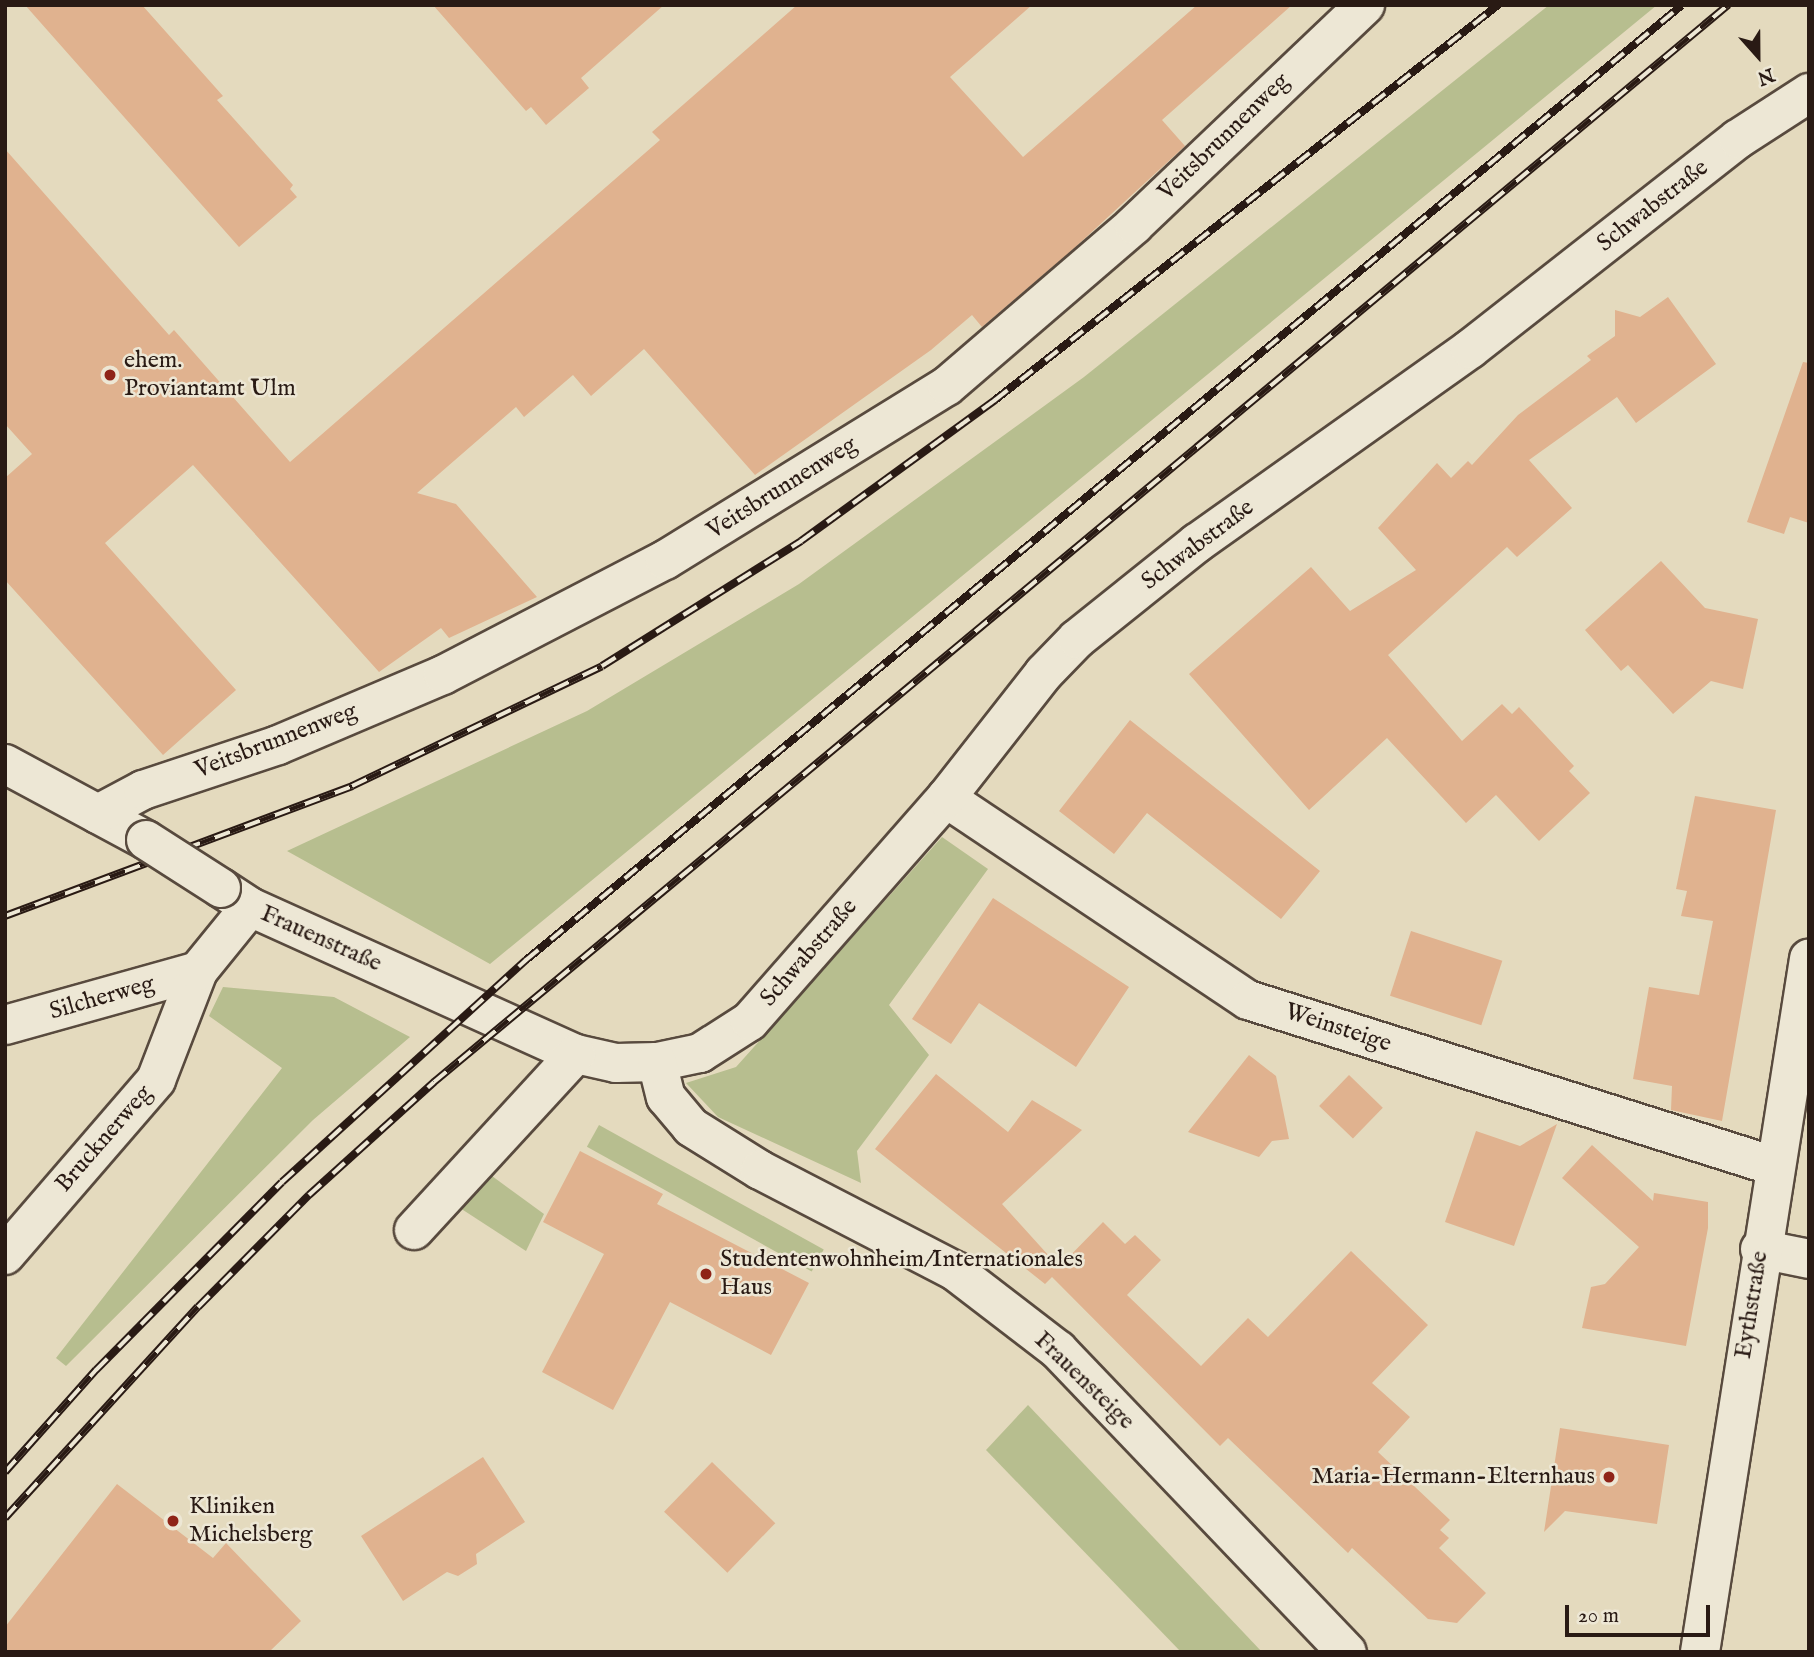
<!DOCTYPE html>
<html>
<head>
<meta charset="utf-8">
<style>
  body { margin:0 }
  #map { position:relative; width:1814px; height:1657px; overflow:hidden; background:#e4dabe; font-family:"IM FELL English",serif }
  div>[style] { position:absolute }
  .green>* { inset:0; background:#b7be8f; transform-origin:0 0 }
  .building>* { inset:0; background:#e0b28f; transform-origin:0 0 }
  .roads { filter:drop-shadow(2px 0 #584a3e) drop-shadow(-2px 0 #584a3e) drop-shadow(0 2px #584a3e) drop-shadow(0 -2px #584a3e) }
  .minor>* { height:38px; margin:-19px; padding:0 19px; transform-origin:19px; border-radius:19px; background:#ede7d5 }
  .rail>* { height:8px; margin-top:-4px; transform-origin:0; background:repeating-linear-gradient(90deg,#ede7d5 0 16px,#291a14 0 32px); box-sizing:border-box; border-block:2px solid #291a14 }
  .bridges { filter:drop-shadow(2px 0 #584a3e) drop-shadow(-2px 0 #584a3e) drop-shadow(0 2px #584a3e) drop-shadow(0 -2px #584a3e) }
  .minor-bridge>* { height:38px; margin:-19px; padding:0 19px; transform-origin:19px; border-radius:19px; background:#ede7d5 }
  .dots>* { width:19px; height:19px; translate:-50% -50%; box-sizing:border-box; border:4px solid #ede7d5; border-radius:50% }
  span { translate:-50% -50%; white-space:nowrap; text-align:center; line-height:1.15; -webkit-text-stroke:5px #ede7d5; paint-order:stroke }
  .street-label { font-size:24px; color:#291a14 }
  .poi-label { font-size:24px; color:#291a14 }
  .left { translate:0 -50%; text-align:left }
  .right { translate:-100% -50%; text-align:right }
  .frame { position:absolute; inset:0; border:7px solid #291a14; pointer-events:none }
  .north { position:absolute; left:1723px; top:21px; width:70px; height:70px; -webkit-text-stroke:5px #ede7d5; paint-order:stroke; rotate:159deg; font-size:19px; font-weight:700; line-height:28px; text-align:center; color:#291a14 }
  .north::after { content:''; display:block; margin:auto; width:24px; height:32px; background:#291a14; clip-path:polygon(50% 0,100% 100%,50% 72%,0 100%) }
  .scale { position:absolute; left:1565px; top:1605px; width:145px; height:32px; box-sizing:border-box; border:4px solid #291a14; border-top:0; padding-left:9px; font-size:21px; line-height:24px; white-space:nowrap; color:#291a14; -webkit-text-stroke:5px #ede7d5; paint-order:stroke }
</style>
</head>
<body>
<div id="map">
  <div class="green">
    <i style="clip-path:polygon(1549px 5px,1657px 5px,490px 964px,287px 851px,587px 711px,799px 584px,1084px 377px)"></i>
    <i style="clip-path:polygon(942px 837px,988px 869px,889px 1005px,929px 1055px,857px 1151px,861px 1183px,718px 1117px,686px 1083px,736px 1067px)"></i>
    <i style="clip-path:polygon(223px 987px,334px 997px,410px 1037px,313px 1120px,66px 1366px,56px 1358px,282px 1068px,209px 1016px)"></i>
    <i style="left:599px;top:1125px;width:257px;height:25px;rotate:29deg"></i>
    <i style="clip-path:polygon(492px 1176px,544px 1214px,526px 1251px,460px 1208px)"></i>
    <i style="clip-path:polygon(1028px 1405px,1262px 1652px,1181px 1652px,986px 1450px)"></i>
  </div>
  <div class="building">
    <i style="clip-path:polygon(25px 5px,142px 5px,223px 96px,217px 100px,293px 185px,290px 189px,297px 197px,239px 247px)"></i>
    <i style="clip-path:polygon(433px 5px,664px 5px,581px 78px,589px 88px,546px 125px,531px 107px,526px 111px)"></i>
    <i style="clip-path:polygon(797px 5px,1032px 5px,950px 77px,1023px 157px,1197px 5px,1292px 5px,1162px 120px,1185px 146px,1070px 252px,982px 327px,972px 315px,931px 350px,755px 475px,644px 349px,591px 396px,573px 375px,524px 417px,516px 407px,417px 493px,456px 504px,537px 597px,449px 638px,441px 628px,379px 672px,193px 465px,105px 543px,236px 690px,163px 755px,5px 580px,5px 478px,32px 454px,5px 424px,5px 149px,169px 335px,174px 330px,290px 462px,660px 140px,652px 132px)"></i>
    <i style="clip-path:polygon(1668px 297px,1716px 364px,1636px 423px,1617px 397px,1529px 460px,1572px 508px,1517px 557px,1507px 547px,1388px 655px,1462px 741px,1502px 704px,1512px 714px,1519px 707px,1574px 766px,1569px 771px,1590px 793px,1539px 841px,1496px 795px,1466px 823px,1387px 738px,1309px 810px,1189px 674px,1311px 567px,1350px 611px,1416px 570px,1378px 528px,1437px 463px,1451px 478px,1468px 461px,1472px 465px,1518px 415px,1591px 360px,1587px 356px,1615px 336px,1615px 310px,1640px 317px)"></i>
    <i style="clip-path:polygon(1803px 362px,1809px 363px,1809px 523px,1790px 517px,1784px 534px,1747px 522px)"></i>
    <i style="clip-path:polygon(1661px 561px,1705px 608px,1758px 619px,1743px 689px,1711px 681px,1673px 714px,1628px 665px,1621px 671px,1585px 630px)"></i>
    <i style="clip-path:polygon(1130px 720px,1320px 871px,1281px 919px,1147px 813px,1114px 854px,1059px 811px)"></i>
    <i style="clip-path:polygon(1695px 796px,1776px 810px,1722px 1121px,1671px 1110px,1672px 1086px,1633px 1079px,1649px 987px,1699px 995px,1713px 921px,1681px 916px,1687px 891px,1676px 889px)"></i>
    <i style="clip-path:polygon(993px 898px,1129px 987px,1076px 1067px,979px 1003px,951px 1044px,912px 1019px)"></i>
    <i style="left:1411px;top:931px;width:96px;height:68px;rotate:18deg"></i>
    <i style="clip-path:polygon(1249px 1055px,1276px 1076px,1289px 1139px,1272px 1141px,1259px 1157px,1188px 1132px)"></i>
    <i style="clip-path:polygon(936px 1074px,1008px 1132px,1032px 1100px,1082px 1130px,1002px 1204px,1059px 1267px,1103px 1222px,1125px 1244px,1135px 1235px,1161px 1260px,1127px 1295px,1201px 1366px,1248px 1318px,1268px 1337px,1351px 1251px,1428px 1325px,1372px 1383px,1410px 1417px,1378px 1452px,1450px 1520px,1440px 1530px,1449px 1538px,1439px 1548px,1486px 1593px,1457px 1623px,1428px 1619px,1352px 1548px,1348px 1553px,1228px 1438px,1220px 1446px,1052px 1277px,1045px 1284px,875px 1149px)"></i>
    <i style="left:1349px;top:1075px;width:47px;height:43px;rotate:44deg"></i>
    <i style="clip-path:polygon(1557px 1124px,1514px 1246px,1445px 1222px,1476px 1131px,1520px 1146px)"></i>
    <i style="clip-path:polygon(1592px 1145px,1653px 1201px,1654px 1193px,1708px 1202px,1708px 1228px,1686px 1346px,1582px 1328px,1591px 1287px,1605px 1284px,1639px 1247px,1562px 1178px)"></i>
    <i style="clip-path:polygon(580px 1151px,663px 1194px,657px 1204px,809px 1283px,771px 1355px,670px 1302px,613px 1410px,542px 1372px,604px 1254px,543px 1222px)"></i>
    <i style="clip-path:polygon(1560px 1428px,1669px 1445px,1657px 1524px,1565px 1511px,1544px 1532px)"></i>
    <i style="clip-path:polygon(483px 1457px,525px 1522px,476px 1554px,477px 1564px,458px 1576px,447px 1572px,403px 1601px,361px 1536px)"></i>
    <i style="left:712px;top:1462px;width:88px;height:69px;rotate:44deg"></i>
    <i style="clip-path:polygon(117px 1484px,213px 1558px,226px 1543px,301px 1621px,269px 1652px,5px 1652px,5px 1627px)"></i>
  </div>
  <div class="roads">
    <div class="minor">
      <i style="left:5px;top:764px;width:160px;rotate:28.3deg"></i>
      <i style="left:946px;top:798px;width:363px;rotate:33.8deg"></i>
      <i style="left:1248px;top:1000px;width:552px;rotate:17.52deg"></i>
      <i style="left:98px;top:814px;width:51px;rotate:-28.1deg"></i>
      <i style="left:143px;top:790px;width:142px;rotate:-18.4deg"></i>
      <i style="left:278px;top:745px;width:179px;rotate:-23deg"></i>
      <i style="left:443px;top:675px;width:250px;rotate:-27.4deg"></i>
      <i style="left:665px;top:560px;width:331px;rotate:-31.7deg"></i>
      <i style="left:947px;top:386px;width:247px;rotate:-40.7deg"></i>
      <i style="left:1134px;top:225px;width:319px;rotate:-43.6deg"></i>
      <i style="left:221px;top:888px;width:35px;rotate:33deg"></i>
      <i style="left:250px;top:907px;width:358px;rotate:24.3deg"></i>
      <i style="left:576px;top:1054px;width:41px;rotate:12.7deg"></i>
      <i style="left:616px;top:1063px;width:41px;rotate:-1.4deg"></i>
      <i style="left:657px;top:1062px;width:44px;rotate:-11.8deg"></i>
      <i style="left:700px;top:1053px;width:59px;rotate:-32.6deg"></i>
      <i style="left:750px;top:1021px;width:297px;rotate:-48.7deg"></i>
      <i style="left:946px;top:798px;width:159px;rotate:-51.9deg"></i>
      <i style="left:1044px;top:673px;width:47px;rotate:-45.9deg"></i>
      <i style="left:1077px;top:639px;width:154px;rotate:-38.7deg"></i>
      <i style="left:1197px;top:543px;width:335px;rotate:-35.4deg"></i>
      <i style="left:1470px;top:349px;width:340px;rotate:-38.1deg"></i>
      <i style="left:1738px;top:139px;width:85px;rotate:-32.9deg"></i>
      <i style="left:5px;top:1025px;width:200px;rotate:-15.6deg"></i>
      <i style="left:657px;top:1062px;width:36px;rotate:76deg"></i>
      <i style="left:666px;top:1097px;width:39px;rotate:50deg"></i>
      <i style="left:691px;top:1127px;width:81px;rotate:31.9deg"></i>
      <i style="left:760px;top:1170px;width:220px;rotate:27.4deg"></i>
      <i style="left:955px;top:1271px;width:130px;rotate:37.5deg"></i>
      <i style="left:1058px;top:1350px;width:418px;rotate:46.3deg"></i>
      <i style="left:414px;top:1230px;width:239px;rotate:-47.4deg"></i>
      <i style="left:1760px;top:1249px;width:50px;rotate:11.5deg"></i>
      <i style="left:5px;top:1255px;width:231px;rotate:-49.2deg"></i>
      <i style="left:156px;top:1080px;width:117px;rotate:-68.9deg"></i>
      <i style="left:198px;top:971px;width:82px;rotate:-50.9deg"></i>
      <i style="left:1700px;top:1652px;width:702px;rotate:-81.06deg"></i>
    </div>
  </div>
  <div class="rail">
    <i style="left:5px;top:916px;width:371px;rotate:-20.5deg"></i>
    <i style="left:352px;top:786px;width:277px;rotate:-25.6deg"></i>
    <i style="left:602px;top:666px;width:235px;rotate:-32.1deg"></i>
    <i style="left:801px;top:541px;width:240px;rotate:-36deg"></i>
    <i style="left:995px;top:400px;width:640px;rotate:-38.14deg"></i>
    <i style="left:5px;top:1472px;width:137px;rotate:-48.3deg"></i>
    <i style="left:96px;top:1370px;width:264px;rotate:-45.3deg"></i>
    <i style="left:282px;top:1182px;width:330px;rotate:-42.3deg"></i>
    <i style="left:526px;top:960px;width:1499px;rotate:-39.56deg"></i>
    <i style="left:5px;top:1518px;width:286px;rotate:-47.6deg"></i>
    <i style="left:198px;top:1307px;width:158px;rotate:-45.3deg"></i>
    <i style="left:309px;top:1195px;width:169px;rotate:-42.1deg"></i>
    <i style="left:434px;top:1082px;width:1684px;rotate:-39.77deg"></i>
  </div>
  <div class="bridges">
    <div class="minor-bridge">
      <i style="left:146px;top:840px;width:89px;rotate:32.6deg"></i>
    </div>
  </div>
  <div class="dots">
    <i style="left:110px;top:375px;background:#8f2418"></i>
    <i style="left:706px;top:1274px;background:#8f2418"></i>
    <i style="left:1609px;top:1477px;background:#8f2418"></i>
    <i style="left:173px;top:1521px;background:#8f2418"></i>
  </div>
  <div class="street-label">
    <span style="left:1224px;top:137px;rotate:-44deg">Veitsbrunnenweg</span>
    <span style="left:1653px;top:206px;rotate:-38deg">Schwabstraße</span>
    <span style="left:782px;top:488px;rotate:-32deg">Veitsbrunnenweg</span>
    <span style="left:1198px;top:545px;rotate:-37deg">Schwabstraße</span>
    <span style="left:276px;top:741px;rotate:-21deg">Veitsbrunnenweg</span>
    <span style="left:321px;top:939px;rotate:24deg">Frauenstraße</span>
    <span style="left:809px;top:953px;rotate:-49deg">Schwabstraße</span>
    <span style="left:102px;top:998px;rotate:-16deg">Silcherweg</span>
    <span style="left:1338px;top:1028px;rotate:18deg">Weinsteige</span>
    <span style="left:104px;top:1139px;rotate:-49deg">Brucknerweg</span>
    <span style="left:1752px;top:1305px;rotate:-81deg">Eythstraße</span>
    <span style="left:1084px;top:1381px;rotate:44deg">Frauensteige</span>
  </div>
  <div class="poi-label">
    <span class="left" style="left:124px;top:375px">ehem.<br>Proviantamt Ulm</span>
    <span class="left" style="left:720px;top:1274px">Studentenwohnheim/Internationales<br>Haus</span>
    <span class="right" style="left:1595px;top:1477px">Maria-Hermann-Elternhaus</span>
    <span class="left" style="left:189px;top:1521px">Kliniken<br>Michelsberg</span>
  </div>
  <div class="frame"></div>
  <div class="north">N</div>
  <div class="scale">20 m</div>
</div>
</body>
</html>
